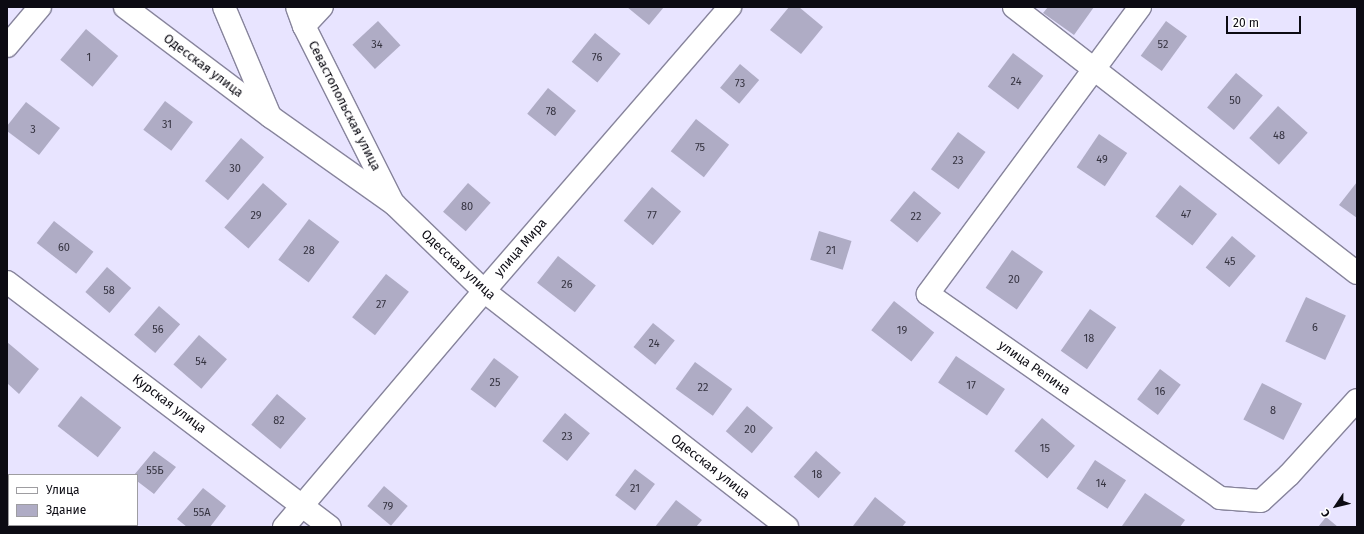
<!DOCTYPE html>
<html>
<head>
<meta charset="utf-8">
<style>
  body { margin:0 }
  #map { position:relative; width:1364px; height:534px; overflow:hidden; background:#e8e4ff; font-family:"Fira Sans",sans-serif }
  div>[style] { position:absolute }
  .building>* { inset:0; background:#afacc5; transform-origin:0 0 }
  .roads { filter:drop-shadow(1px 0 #87849c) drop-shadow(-1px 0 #87849c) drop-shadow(0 1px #87849c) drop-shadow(0 -1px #87849c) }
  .minor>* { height:22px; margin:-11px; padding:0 11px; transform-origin:11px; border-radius:11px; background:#fff }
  span { translate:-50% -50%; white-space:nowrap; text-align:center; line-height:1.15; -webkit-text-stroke:4px #fff; paint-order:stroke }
  .number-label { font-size:11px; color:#353340 }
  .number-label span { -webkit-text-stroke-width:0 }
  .street-label { font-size:13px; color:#0c0b13 }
  .frame { position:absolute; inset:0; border:8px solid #0c0b13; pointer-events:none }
  .legend { position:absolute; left:8px; top:474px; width:130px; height:52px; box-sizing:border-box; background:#fff; border:1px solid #9e9da1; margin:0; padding:5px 7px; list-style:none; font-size:12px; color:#0c0b13 }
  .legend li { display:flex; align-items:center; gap:8px; height:20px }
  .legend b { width:20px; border:1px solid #9e9da1 }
  .north { position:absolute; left:1316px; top:486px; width:40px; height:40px; -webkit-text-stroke:3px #fff; paint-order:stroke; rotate:235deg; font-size:11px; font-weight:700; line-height:16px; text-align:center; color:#0c0b13 }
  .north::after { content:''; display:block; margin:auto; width:14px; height:18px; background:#0c0b13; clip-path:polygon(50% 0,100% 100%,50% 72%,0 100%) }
  .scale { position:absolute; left:1226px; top:16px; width:75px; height:18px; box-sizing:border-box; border:2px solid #0c0b13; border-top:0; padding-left:5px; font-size:12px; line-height:14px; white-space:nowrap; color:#0c0b13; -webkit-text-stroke:3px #fff; paint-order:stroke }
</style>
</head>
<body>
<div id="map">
  <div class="building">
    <i style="clip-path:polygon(627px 7px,664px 7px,649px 25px)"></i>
    <i style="clip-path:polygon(789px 7px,799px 7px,823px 27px,801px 54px,770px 30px)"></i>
    <i style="clip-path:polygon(1048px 7px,1094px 7px,1074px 35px,1043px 13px)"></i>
    <i style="left:378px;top:21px;width:33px;height:35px;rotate:47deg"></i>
    <i style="left:1166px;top:21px;width:26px;height:43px;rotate:36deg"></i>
    <i style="left:86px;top:29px;width:42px;height:40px;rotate:40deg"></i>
    <i style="left:595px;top:33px;width:33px;height:37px;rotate:39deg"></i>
    <i style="left:1013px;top:53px;width:38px;height:42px;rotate:37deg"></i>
    <i style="left:740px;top:64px;width:25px;height:31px;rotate:40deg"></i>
    <i style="left:1236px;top:73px;width:35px;height:45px;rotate:40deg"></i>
    <i style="left:548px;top:88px;width:36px;height:33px;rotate:39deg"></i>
    <i style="left:165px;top:101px;width:35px;height:36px;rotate:37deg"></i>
    <i style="clip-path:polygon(26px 102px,60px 128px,39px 155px,7px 131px,7px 126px)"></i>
    <i style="left:1278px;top:106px;width:40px;height:43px;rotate:42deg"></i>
    <i style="left:696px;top:119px;width:42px;height:41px;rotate:38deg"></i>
    <i style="left:958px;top:132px;width:34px;height:46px;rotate:36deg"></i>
    <i style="left:1099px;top:134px;width:34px;height:40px;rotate:34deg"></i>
    <i style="left:241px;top:138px;width:30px;height:56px;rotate:40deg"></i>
    <i style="clip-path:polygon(1357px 182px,1357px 218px,1339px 205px)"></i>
    <i style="left:263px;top:183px;width:32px;height:59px;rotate:41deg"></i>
    <i style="left:468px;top:183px;width:30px;height:38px;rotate:41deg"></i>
    <i style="left:1180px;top:185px;width:47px;height:40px;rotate:38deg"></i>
    <i style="left:652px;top:187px;width:38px;height:44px;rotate:40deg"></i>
    <i style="left:914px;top:191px;width:35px;height:38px;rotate:39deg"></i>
    <i style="left:309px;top:219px;width:38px;height:51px;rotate:37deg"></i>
    <i style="left:54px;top:221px;width:50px;height:28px;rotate:38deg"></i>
    <i style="left:819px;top:231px;width:34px;height:30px;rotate:17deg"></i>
    <i style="left:1232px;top:236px;width:31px;height:41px;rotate:40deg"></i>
    <i style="left:1012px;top:250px;width:38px;height:46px;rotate:35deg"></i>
    <i style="left:558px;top:256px;width:48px;height:34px;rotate:38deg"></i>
    <i style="left:107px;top:267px;width:32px;height:33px;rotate:41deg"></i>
    <i style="left:386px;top:274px;width:29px;height:55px;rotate:38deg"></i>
    <i style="left:1306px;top:297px;width:44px;height:49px;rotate:25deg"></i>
    <i style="left:894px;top:301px;width:51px;height:37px;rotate:38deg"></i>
    <i style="left:159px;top:306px;width:28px;height:38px;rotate:41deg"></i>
    <i style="left:1090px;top:309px;width:32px;height:51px;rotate:35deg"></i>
    <i style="left:653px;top:323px;width:28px;height:31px;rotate:39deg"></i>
    <i style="left:199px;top:335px;width:37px;height:39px;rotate:41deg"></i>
    <i style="clip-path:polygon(7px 342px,39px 369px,19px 394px,7px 383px)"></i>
    <i style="left:956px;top:356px;width:59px;height:32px;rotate:34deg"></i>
    <i style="left:494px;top:358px;width:31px;height:39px;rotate:37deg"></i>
    <i style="left:695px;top:362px;width:46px;height:33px;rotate:36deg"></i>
    <i style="left:1160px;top:369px;width:26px;height:38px;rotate:37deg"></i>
    <i style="left:1262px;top:383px;width:45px;height:41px;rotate:27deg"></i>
    <i style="left:277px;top:394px;width:38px;height:40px;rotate:40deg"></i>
    <i style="left:81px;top:396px;width:51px;height:38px;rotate:38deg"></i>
    <i style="left:747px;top:406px;width:34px;height:33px;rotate:40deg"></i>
    <i style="left:565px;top:413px;width:32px;height:36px;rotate:39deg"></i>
    <i style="left:1042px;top:418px;width:43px;height:43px;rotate:40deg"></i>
    <i style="clip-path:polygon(154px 451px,176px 467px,154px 494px,137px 481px,137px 475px,134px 475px)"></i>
    <i style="left:816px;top:451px;width:33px;height:34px;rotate:41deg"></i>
    <i style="left:1095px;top:460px;width:37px;height:34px;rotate:33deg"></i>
    <i style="left:635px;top:469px;width:25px;height:33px;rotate:37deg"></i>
    <i style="left:384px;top:486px;width:31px;height:26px;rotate:40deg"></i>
    <i style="clip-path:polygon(203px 488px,226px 506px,210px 527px,187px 527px,177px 519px)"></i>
    <i style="clip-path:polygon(1145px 493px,1185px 520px,1180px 527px,1122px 526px)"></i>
    <i style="clip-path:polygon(875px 497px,906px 522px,902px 527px,853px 526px)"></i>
    <i style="clip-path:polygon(676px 500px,702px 520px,696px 527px,655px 527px)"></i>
    <i style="clip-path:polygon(1326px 517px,1338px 527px,1318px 527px)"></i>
  </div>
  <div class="roads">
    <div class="minor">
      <i style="left:125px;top:7px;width:183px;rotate:37deg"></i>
      <i style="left:271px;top:117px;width:151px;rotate:35.3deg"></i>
      <i style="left:394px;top:204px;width:125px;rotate:44deg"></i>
      <i style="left:484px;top:291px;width:384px;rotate:37.9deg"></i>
      <i style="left:224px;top:7px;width:118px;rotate:67.1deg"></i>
      <i style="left:297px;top:7px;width:20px;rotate:70deg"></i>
      <i style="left:304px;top:26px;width:196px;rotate:63.3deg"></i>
      <i style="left:1014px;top:7px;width:434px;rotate:37.8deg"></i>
      <i style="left:1140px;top:7px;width:357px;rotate:126.5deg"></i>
      <i style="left:928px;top:294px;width:356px;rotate:34.9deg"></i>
      <i style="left:1220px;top:498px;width:41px;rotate:4.2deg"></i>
      <i style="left:1261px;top:501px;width:38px;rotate:-43deg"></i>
      <i style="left:1289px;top:475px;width:101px;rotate:-47.8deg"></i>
      <i style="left:304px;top:26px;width:26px;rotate:-47deg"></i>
      <i style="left:7px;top:46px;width:51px;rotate:-49.8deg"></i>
      <i style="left:7px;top:282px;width:405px;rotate:37.2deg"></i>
      <i style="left:284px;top:527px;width:309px;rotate:-49.7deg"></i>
      <i style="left:484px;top:291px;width:376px;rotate:-49.1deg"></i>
    </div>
  </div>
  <div class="number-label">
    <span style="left:377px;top:45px">34</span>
    <span style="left:1163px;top:45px">52</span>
    <span style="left:89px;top:58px">1</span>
    <span style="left:597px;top:58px">76</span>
    <span style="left:1016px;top:82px">24</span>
    <span style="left:740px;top:84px">73</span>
    <span style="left:1235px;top:101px">50</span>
    <span style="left:551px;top:112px">78</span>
    <span style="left:167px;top:125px">31</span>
    <span style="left:33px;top:130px">3</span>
    <span style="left:1279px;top:136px">48</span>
    <span style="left:700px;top:148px">75</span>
    <span style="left:1102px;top:160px">49</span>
    <span style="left:958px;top:161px">23</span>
    <span style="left:235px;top:169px">30</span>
    <span style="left:467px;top:207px">80</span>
    <span style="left:1186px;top:215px">47</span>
    <span style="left:256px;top:216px">29</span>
    <span style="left:652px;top:216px">77</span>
    <span style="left:916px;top:217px">22</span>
    <span style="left:64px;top:248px">60</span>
    <span style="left:309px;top:251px">28</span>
    <span style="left:831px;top:251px">21</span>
    <span style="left:1230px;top:262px">45</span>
    <span style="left:1014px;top:280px">20</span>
    <span style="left:567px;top:285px">26</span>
    <span style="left:109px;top:291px">58</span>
    <span style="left:381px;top:305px">27</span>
    <span style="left:1315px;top:328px">6</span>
    <span style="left:158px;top:330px">56</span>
    <span style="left:902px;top:331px">19</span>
    <span style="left:1089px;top:339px">18</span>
    <span style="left:654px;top:344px">24</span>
    <span style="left:201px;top:362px">54</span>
    <span style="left:495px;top:383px">25</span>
    <span style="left:971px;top:386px">17</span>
    <span style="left:703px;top:388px">22</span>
    <span style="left:1160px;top:392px">16</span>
    <span style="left:1273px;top:411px">8</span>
    <span style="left:279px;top:421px">82</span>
    <span style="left:750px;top:430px">20</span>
    <span style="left:567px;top:437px">23</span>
    <span style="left:1045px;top:449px">15</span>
    <span style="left:155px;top:471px">55Б</span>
    <span style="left:817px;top:475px">18</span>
    <span style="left:1101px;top:484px">14</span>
    <span style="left:635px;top:489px">21</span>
    <span style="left:388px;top:507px">79</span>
    <span style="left:202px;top:513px">55А</span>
  </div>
  <div class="street-label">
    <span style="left:203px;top:66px;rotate:37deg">Одесская улица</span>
    <span style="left:344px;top:106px;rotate:63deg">Севастопольская улица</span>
    <span style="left:521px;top:248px;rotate:-49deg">улица Мира</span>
    <span style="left:458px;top:265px;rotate:43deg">Одесская улица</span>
    <span style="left:1034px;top:368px;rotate:35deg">улица Репина</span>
    <span style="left:169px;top:404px;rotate:37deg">Курская улица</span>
    <span style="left:710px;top:467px;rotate:38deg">Одесская улица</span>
  </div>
  <div class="frame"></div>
  <ul class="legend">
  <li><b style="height:5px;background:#fff"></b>Улица</li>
  <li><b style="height:11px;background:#afacc5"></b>Здание</li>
  </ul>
  <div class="north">С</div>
  <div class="scale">20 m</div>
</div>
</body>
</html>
